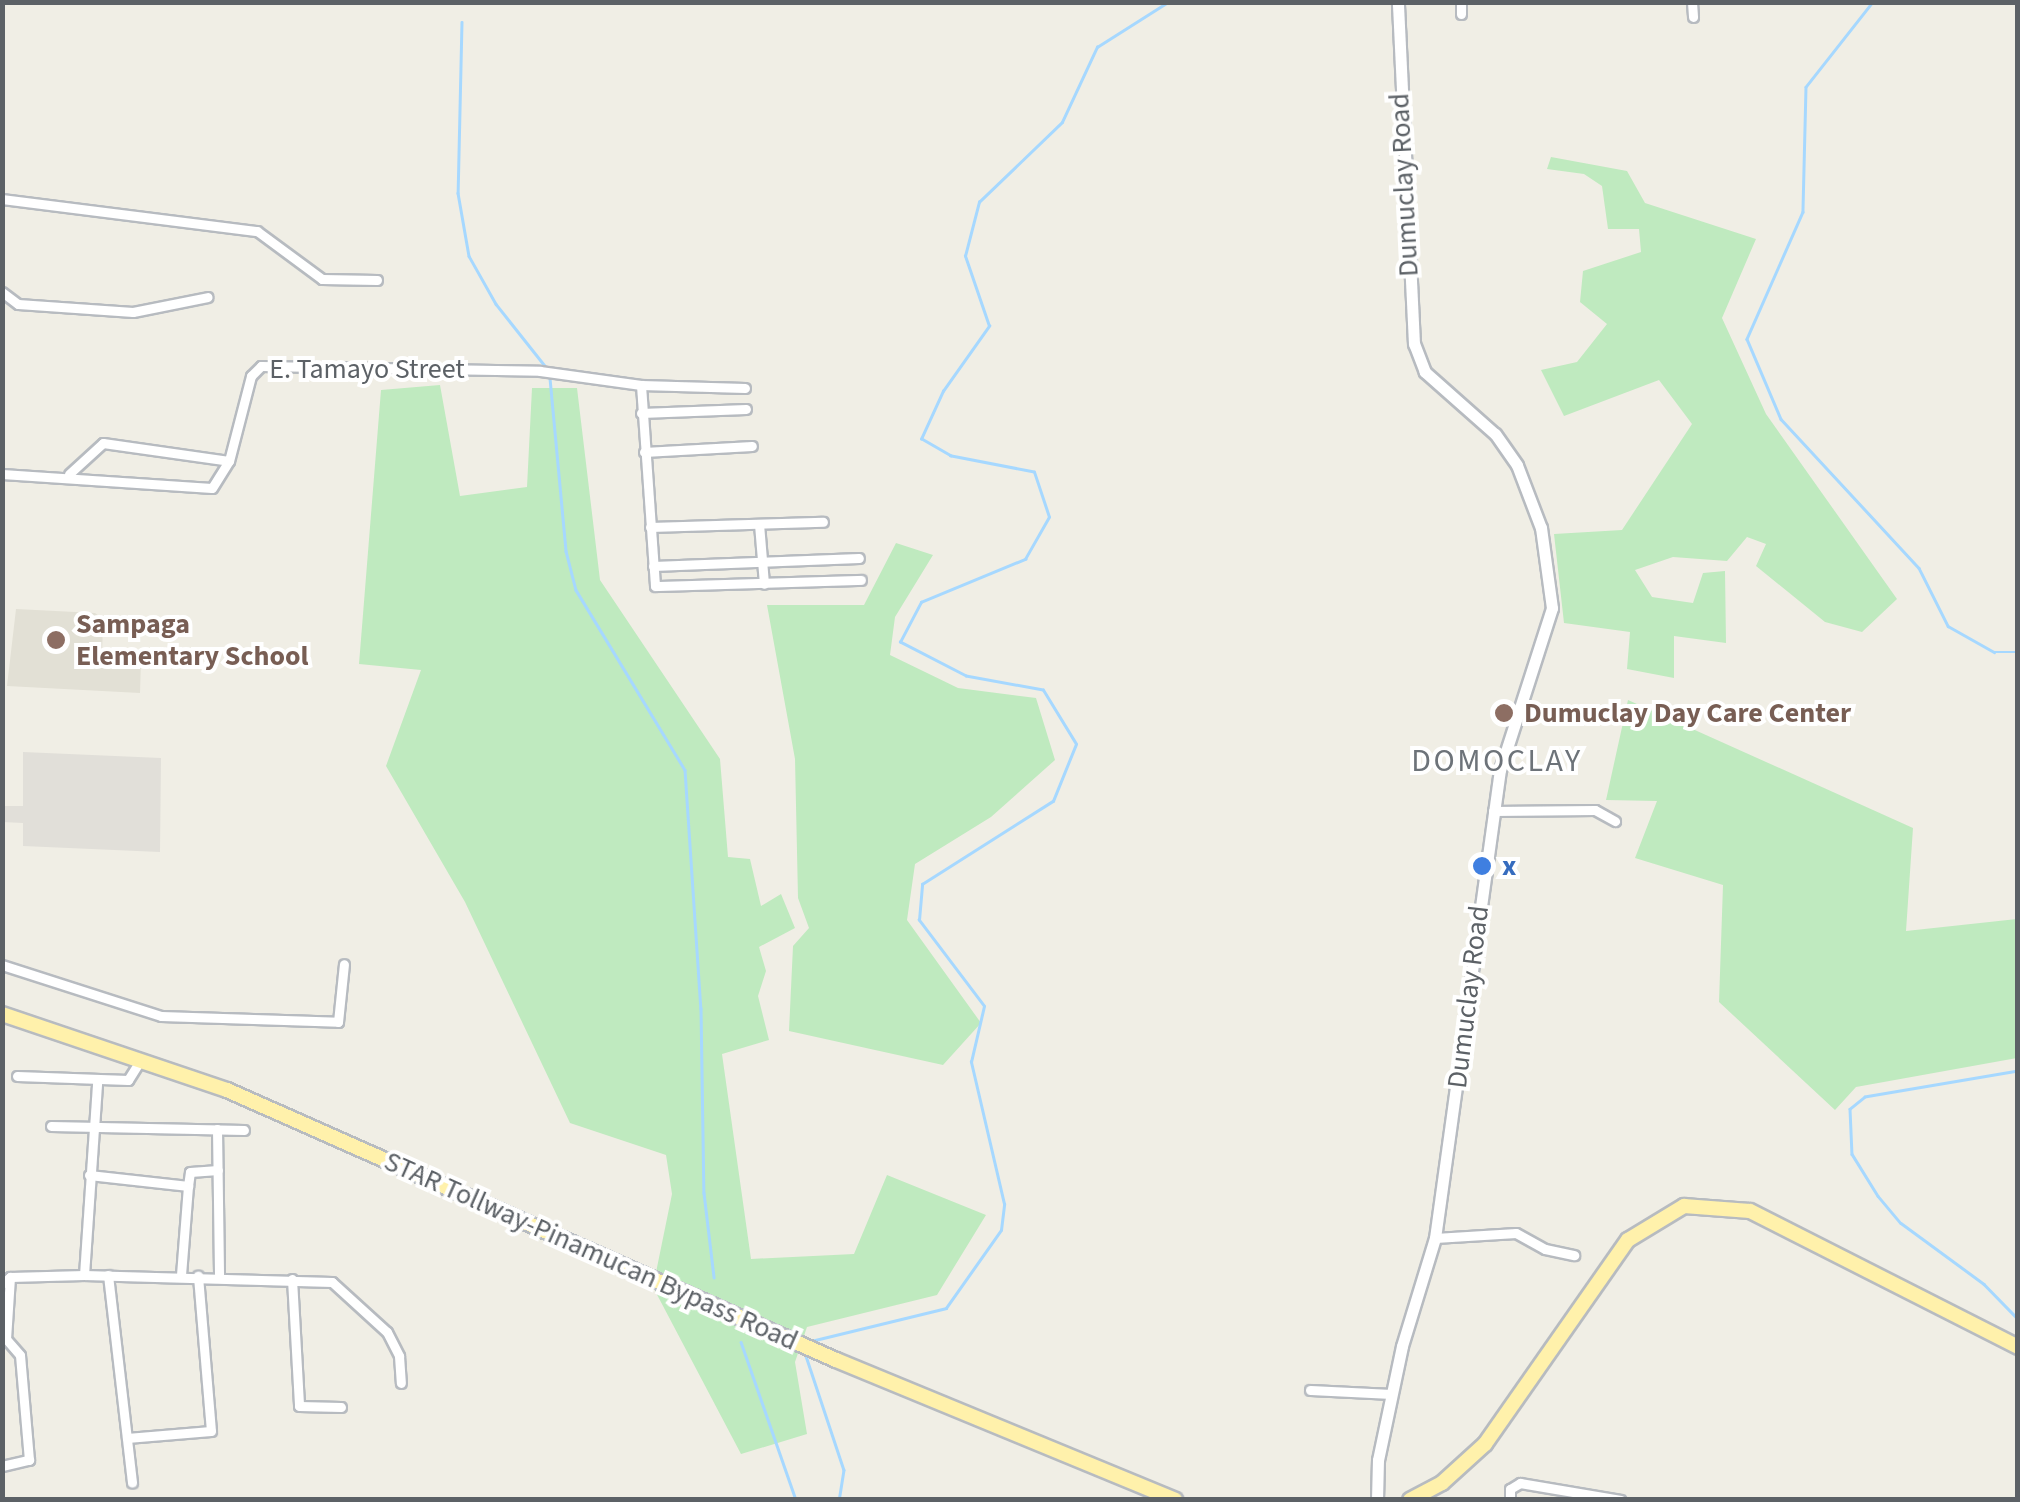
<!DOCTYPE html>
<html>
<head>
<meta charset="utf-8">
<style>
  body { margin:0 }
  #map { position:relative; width:2020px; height:1502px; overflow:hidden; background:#f0eee5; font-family:"Source Sans 3",sans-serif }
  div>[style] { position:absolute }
  .industrial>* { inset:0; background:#e1dfd9 }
  .education>* { inset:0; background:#e2e0d5 }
  .green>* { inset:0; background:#bfeabf }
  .stream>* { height:2.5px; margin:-1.25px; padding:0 1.25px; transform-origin:1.25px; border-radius:1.25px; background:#a6d8ff }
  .roads { filter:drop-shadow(2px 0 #b7bbc0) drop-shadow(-2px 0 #b7bbc0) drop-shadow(0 2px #b7bbc0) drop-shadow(0 -2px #b7bbc0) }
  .minor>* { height:9px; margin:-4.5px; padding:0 4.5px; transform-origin:4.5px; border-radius:4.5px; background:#fff }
  .tertiary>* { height:11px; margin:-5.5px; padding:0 5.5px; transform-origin:5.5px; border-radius:5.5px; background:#fff }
  .primary>* { height:14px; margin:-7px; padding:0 7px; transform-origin:7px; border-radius:7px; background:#fff1ab }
  .dots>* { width:28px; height:28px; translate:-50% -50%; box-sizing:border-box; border:5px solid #fff; border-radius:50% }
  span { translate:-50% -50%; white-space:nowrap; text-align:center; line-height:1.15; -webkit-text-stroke:8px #fff; paint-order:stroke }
  .street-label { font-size:28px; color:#5c6166 }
  .education-label { font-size:28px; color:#785e54; font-weight:700 }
  .left { translate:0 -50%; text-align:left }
  .shop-label { font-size:28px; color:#366cbe; font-weight:700 }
  .quarter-label { font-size:32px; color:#6d7379; letter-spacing:2.5px }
  .frame { position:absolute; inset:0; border:5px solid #5c6166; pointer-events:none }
</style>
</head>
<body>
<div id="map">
  <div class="industrial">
    <i style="clip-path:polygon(23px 752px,161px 758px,160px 852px,23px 846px,23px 823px,2px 822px,3px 806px,23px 806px)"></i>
  </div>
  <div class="education">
    <i style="clip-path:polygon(16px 609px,95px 613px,103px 619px,102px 658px,141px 660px,140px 693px,7px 686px)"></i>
  </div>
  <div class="green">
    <i style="clip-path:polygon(1551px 157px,1627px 171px,1645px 203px,1756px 239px,1722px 318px,1766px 414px,1897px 599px,1862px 632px,1825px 622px,1756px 566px,1766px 544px,1747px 537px,1727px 561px,1673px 557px,1635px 570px,1652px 597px,1693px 603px,1703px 573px,1725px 571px,1726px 643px,1674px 636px,1674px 678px,1627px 669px,1630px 632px,1564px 623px,1554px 534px,1622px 530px,1692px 424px,1659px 380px,1564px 416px,1541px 370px,1577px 362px,1607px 324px,1580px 302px,1583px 271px,1641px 252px,1639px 229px,1608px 229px,1602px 186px,1584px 174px,1547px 169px)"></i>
    <i style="clip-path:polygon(440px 385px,460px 496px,527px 487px,532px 388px,577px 388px,600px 580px,720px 759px,728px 857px,750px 859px,761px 906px,781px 894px,795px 928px,759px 947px,766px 971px,758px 996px,769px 1040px,722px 1054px,751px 1259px,854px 1254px,887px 1175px,986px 1215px,937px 1295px,807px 1327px,795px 1362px,807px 1434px,741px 1454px,653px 1287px,672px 1194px,666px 1155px,570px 1123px,465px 902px,386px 766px,421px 670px,359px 664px,381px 390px)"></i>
    <i style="clip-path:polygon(896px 543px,933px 555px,895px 617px,890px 655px,958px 688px,1036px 698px,1055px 760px,991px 817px,915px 864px,907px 920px,981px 1023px,943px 1065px,789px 1031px,793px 946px,809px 928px,798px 898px,795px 759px,767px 605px,864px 605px)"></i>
    <i style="clip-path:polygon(1628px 700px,1913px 828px,1906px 931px,2017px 919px,2017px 1058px,1856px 1087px,1835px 1110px,1719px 1002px,1723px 885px,1635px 858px,1657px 801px,1606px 800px)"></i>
  </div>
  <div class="stream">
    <i style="left:1873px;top:2px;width:108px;rotate:128.2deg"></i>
    <i style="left:1806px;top:87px;width:125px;rotate:91.4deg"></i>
    <i style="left:1803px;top:212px;width:139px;rotate:113.8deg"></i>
    <i style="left:1747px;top:339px;width:87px;rotate:67deg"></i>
    <i style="left:1781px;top:419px;width:203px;rotate:47.2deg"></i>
    <i style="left:1919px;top:568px;width:65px;rotate:63.4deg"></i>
    <i style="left:1948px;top:626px;width:53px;rotate:29.5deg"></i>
    <i style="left:1994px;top:652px;width:24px"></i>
    <i style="left:462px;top:22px;width:171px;rotate:91.3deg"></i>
    <i style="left:458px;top:193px;width:64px;rotate:80.1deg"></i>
    <i style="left:469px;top:256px;width:55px;rotate:60.6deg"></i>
    <i style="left:496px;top:304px;width:80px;rotate:51.6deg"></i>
    <i style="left:550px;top:378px;width:174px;rotate:84.7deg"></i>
    <i style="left:566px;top:551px;width:40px;rotate:75.6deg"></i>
    <i style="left:576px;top:590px;width:210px;rotate:58.8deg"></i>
    <i style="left:685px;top:770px;width:239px;rotate:86.2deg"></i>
    <i style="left:701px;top:1008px;width:185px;rotate:89.1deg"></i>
    <i style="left:704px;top:1193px;width:85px;rotate:83.2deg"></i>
    <i style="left:2018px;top:1071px;width:155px;rotate:170.4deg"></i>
    <i style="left:1865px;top:1097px;width:19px;rotate:141deg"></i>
    <i style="left:1850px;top:1109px;width:45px;rotate:87.5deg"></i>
    <i style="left:1852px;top:1154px;width:49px;rotate:58.2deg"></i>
    <i style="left:1878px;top:1196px;width:35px;rotate:50deg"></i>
    <i style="left:1901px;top:1223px;width:103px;rotate:36.3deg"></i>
    <i style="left:1984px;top:1284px;width:49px;rotate:45.8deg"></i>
    <i style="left:811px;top:1341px;width:139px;rotate:-13.7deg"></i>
    <i style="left:946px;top:1308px;width:95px;rotate:-54.8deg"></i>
    <i style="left:1001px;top:1230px;width:26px;rotate:-83deg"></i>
    <i style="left:1004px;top:1204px;width:146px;rotate:-103.1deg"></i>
    <i style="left:971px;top:1062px;width:57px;rotate:-76.9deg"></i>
    <i style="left:984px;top:1006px;width:108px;rotate:-127.1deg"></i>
    <i style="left:919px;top:920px;width:36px;rotate:-85deg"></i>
    <i style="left:922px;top:884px;width:155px;rotate:-32.4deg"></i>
    <i style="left:1053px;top:801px;width:61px;rotate:-68deg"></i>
    <i style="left:1076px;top:744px;width:63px;rotate:-121.4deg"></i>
    <i style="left:1043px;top:690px;width:78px;rotate:-169.7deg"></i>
    <i style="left:966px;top:676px;width:74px;rotate:-152.7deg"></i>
    <i style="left:900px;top:642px;width:45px;rotate:-62.3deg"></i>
    <i style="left:921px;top:602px;width:113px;rotate:-22.5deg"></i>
    <i style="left:1025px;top:559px;width:48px;rotate:-60.3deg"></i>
    <i style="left:1049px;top:517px;width:47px;rotate:-108.4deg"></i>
    <i style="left:1034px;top:472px;width:85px;rotate:-169.1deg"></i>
    <i style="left:951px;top:456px;width:34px;rotate:-150deg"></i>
    <i style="left:921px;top:439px;width:53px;rotate:-65.4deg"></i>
    <i style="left:943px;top:391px;width:80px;rotate:-54.7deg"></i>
    <i style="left:989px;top:326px;width:74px;rotate:-108.9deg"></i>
    <i style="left:965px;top:256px;width:56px;rotate:-75.5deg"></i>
    <i style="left:979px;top:202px;width:115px;rotate:-43.9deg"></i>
    <i style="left:1062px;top:122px;width:83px;rotate:-65deg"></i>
    <i style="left:1097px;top:47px;width:84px;rotate:-32.4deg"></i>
    <i style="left:741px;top:1342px;width:167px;rotate:70.8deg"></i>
    <i style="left:805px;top:1353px;width:123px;rotate:71.6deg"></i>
    <i style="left:844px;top:1470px;width:30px;rotate:99deg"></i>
  </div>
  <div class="roads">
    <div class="minor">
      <i style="left:1461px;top:2px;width:12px;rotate:90deg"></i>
      <i style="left:1692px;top:2px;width:15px;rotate:86deg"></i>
      <i style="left:2px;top:199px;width:257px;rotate:7.2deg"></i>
      <i style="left:257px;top:231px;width:81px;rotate:36.4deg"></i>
      <i style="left:322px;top:279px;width:55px;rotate:1deg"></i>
      <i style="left:2px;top:292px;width:20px;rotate:37deg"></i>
      <i style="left:18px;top:304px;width:115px;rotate:4deg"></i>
      <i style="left:133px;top:312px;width:76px;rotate:-11.3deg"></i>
      <i style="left:641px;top:385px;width:201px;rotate:86deg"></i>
      <i style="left:655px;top:586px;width:206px;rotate:-1.7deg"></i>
      <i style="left:641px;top:413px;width:105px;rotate:-2.2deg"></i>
      <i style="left:644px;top:452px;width:108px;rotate:-3.2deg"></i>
      <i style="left:2px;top:474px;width:210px;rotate:3.8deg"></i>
      <i style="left:212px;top:488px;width:32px;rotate:-58deg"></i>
      <i style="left:229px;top:461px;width:88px;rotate:-75.5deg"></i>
      <i style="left:251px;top:376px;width:14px;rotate:-45deg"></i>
      <i style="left:261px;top:366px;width:279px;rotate:1deg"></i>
      <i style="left:540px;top:371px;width:102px;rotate:7.9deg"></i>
      <i style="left:641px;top:385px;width:104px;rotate:1.7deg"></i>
      <i style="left:69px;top:474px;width:46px;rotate:-42.4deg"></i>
      <i style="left:103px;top:443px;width:127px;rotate:8.1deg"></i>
      <i style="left:759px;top:524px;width:60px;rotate:85.2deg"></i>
      <i style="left:650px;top:527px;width:173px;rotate:-1.7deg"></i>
      <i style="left:653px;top:566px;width:206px;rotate:-2.2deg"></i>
      <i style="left:1493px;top:811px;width:102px;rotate:-0.6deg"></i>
      <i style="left:1595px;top:810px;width:23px;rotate:29deg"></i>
      <i style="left:2px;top:965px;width:167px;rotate:17.8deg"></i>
      <i style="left:161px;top:1016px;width:177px;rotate:1.9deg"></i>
      <i style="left:338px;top:1022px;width:58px;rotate:-84.1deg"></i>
      <i style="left:17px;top:1076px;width:111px;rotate:2.1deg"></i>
      <i style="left:128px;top:1080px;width:25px;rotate:-58deg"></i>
      <i style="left:51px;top:1126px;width:193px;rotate:1.2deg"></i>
      <i style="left:217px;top:1129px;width:146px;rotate:89.2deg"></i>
      <i style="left:89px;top:1175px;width:100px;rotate:6.3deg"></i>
      <i style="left:188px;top:1186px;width:89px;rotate:94.5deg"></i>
      <i style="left:188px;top:1186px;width:14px;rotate:-82deg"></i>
      <i style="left:190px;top:1172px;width:28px;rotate:-4deg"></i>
      <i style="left:1435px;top:1238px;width:81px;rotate:-3.5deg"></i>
      <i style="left:1516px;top:1233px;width:33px;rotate:29deg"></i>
      <i style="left:1545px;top:1249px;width:30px;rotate:12deg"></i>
      <i style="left:84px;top:1275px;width:193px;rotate:-86.1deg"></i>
      <i style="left:108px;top:1275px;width:209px;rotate:83.4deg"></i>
      <i style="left:292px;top:1279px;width:127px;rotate:86.8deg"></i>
      <i style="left:299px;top:1406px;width:42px;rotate:1.4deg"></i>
      <i style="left:2px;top:1284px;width:11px;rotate:-41deg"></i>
      <i style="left:10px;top:1277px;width:74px;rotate:-1.5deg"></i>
      <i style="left:84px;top:1275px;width:248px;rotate:1.6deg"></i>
      <i style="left:332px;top:1282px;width:74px;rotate:42.3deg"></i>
      <i style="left:387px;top:1332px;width:27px;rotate:63deg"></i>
      <i style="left:399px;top:1356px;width:27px;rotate:86deg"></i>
      <i style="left:1310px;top:1390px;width:82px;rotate:2.8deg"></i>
      <i style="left:127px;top:1438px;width:84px;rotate:-4.8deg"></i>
      <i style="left:211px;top:1431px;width:156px;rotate:-94.8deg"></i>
      <i style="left:2px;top:1466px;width:28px;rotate:-13deg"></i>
      <i style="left:29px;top:1460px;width:105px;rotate:-94.9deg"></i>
      <i style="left:20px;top:1355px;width:21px;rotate:-131deg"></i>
      <i style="left:6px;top:1339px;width:62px;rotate:-86.3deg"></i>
      <i style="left:1510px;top:1500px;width:11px;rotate:-90deg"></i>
      <i style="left:1510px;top:1489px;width:12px;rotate:-31deg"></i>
      <i style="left:1520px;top:1483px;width:102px;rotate:9.6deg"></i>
    </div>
    <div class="tertiary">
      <i style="left:1377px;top:1500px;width:40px;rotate:-88.6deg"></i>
      <i style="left:1378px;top:1460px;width:116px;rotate:-78.1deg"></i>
      <i style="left:1402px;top:1346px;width:113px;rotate:-73deg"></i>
      <i style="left:1435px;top:1238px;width:472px;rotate:-82.1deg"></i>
      <i style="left:1500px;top:770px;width:170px;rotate:-72.2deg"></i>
      <i style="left:1552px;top:608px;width:81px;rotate:-97.8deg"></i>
      <i style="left:1541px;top:528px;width:67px;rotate:-110.9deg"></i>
      <i style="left:1517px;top:465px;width:38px;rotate:-125deg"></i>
      <i style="left:1495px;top:434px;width:94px;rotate:-138.5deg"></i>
      <i style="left:1425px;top:372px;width:30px;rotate:-111deg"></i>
      <i style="left:1414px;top:344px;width:342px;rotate:-92.7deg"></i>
    </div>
    <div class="primary">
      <i style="left:2px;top:1014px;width:237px;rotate:18.7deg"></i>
      <i style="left:227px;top:1090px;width:666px;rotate:23.91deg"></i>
      <i style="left:836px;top:1360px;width:367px;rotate:22.4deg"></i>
      <i style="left:1410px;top:1500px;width:36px;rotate:-28deg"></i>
      <i style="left:1442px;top:1483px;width:58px;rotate:-42.2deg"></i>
      <i style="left:1485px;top:1444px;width:249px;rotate:-55deg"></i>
      <i style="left:1628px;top:1240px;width:66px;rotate:-31.3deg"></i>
      <i style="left:1684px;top:1206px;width:66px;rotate:4.3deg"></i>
      <i style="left:1750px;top:1211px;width:301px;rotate:26.9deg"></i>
    </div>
  </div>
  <div class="dots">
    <i style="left:56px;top:640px;background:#8d6e63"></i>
    <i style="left:1504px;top:713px;background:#8d6e63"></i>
    <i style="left:1482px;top:866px;background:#3f7fe0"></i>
  </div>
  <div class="street-label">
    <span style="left:1404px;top:185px;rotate:-93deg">Dumuclay Road</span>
    <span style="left:367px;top:369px">E. Tamayo Street</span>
    <span style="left:1468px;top:997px;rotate:-83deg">Dumuclay Road</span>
    <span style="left:591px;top:1251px;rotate:24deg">STAR Tollway-Pinamucan Bypass Road</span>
  </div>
  <div class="education-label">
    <span class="left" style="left:76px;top:640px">Sampaga<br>Elementary School</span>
    <span class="left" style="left:1524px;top:713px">Dumuclay Day Care Center</span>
  </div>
  <div class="shop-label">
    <span class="left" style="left:1502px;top:866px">x</span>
  </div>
  <div class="quarter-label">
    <span style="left:1497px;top:761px">DOMOCLAY</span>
  </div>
  <div class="frame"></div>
</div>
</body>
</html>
